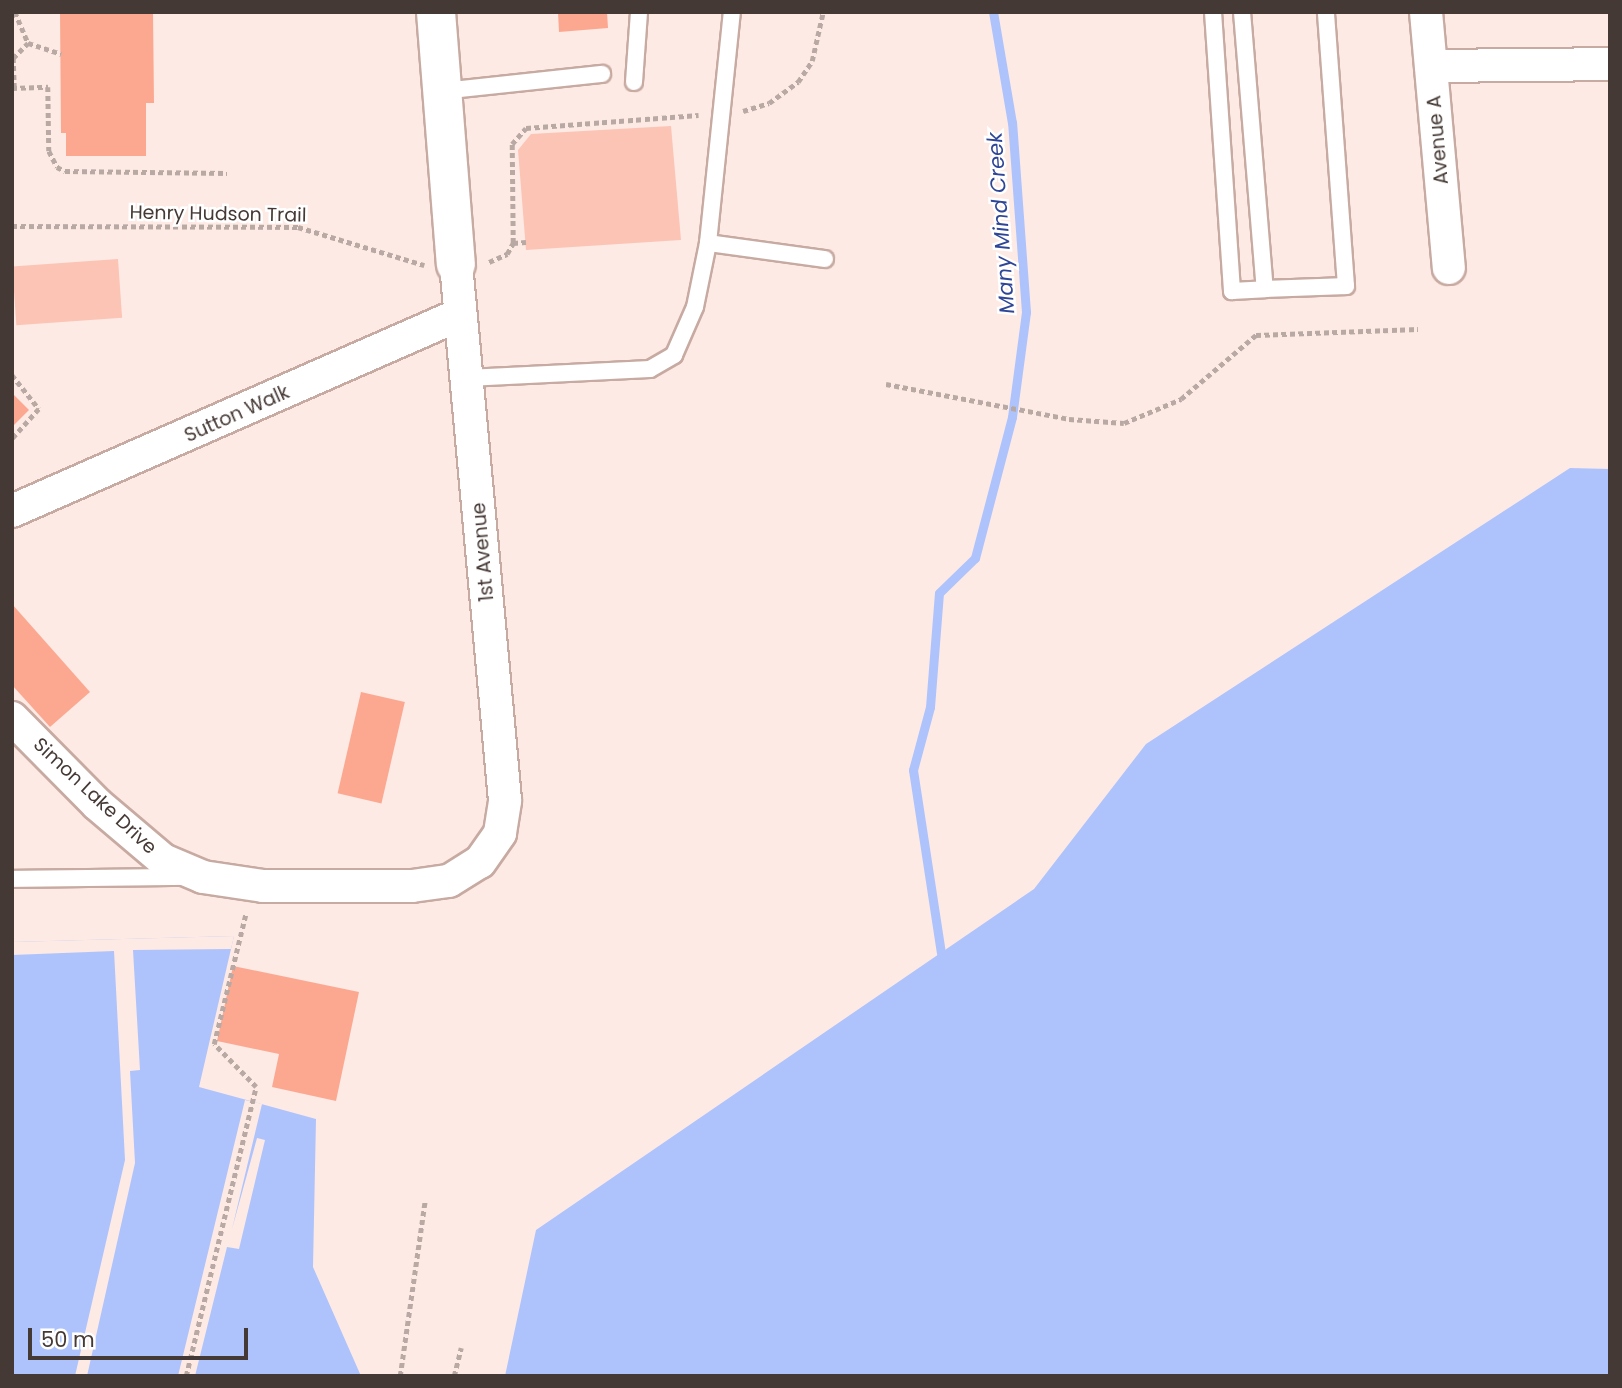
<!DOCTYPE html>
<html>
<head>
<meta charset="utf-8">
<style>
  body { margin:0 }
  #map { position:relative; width:1622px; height:1388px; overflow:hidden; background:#fdeae4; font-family:Poppins,sans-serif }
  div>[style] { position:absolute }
  .green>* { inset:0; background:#fcc4b5; transform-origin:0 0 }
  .water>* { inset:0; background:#aec3fc }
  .pier>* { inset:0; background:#fdeae4 }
  .stream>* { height:9px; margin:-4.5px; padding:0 4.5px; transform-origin:4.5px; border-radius:4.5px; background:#aec3fc }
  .building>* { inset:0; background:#fca891; transform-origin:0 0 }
  .path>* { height:4.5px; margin-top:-2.25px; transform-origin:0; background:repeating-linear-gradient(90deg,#b9a9a4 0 5px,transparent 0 8.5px) }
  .roads { filter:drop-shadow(2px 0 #c7aaa1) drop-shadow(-2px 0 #c7aaa1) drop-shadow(0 2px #c7aaa1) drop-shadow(0 -2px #c7aaa1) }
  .lane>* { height:16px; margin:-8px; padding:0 8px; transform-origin:8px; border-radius:8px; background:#fff }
  .street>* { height:32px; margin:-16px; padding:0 16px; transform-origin:16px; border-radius:16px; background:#fff }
  .secondary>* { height:38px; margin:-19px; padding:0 19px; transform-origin:19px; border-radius:19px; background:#fff }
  span { translate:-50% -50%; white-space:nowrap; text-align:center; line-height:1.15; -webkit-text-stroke:5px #fff; paint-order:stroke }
  .street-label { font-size:19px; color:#453935 }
  .water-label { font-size:21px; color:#2f4697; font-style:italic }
  .frame { position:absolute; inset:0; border:14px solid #453935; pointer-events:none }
  .scale { position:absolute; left:28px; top:1328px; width:220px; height:32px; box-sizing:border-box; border:4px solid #453935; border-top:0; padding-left:9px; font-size:21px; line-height:24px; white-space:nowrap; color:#453935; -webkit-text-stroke:5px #fff; paint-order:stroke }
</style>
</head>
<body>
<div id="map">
  <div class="green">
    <i style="clip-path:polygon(671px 126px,681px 240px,526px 250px,518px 150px,531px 134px)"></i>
    <i style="left:118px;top:259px;width:59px;height:106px;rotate:86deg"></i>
  </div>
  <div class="water">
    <i style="clip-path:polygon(1570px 468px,1610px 469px,1610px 1376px,505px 1376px,536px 1230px,1034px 889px,1146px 744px)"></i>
    <i style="clip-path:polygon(234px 936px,199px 1087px,316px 1119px,313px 1267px,361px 1376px,12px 1376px,12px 942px)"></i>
  </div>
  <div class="pier">
    <i style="clip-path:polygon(234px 936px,231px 949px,133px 950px,140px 1070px,130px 1071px,135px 1163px,87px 1376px,75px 1376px,125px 1160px,114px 951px,12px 955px,12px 942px)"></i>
    <i style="clip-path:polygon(245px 1100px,262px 1104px,232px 1229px,257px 1138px,265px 1140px,239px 1249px,227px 1247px,195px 1376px,178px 1376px)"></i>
  </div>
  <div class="stream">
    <i style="left:941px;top:953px;width:185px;rotate:-98.7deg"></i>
    <i style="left:913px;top:770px;width:65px;rotate:-74.9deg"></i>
    <i style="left:930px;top:707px;width:114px;rotate:-85.5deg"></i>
    <i style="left:939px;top:593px;width:50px;rotate:-44.2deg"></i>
    <i style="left:975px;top:558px;width:146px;rotate:-75.3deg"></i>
    <i style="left:1012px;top:417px;width:106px;rotate:-82.4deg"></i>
    <i style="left:1026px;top:312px;width:190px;rotate:-94.2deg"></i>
    <i style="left:1012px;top:123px;width:113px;rotate:-99.7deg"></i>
  </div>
  <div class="building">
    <i style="clip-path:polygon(60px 12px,153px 12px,154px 103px,146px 103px,146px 156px,66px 156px,66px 133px,61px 133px)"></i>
    <i style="clip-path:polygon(558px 12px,607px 12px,608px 28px,559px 32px)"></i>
    <i style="clip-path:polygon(12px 393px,29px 410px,12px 427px)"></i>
    <i style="clip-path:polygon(12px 604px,90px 692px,50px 727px,12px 685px)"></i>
    <i style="left:361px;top:692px;width:45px;height:104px;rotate:13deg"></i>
    <i style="clip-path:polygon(233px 966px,359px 992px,336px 1101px,272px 1087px,279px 1054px,217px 1041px)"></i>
  </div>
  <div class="path">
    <i style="left:15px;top:12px;width:34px;rotate:67deg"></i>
    <i style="left:28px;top:43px;width:35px;rotate:18deg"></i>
    <i style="left:12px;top:88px;width:36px;rotate:-2deg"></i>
    <i style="left:48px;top:87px;width:64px;rotate:89.1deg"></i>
    <i style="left:49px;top:151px;width:18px;rotate:63deg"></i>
    <i style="left:57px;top:167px;width:9px;rotate:27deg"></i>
    <i style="left:65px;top:171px;width:162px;rotate:0.7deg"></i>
    <i style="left:14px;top:88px;width:30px;rotate:-92deg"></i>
    <i style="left:13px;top:58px;width:21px;rotate:-45deg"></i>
    <i style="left:743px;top:111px;width:27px;rotate:-17deg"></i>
    <i style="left:769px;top:103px;width:36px;rotate:-36deg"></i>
    <i style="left:798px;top:82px;width:25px;rotate:-56deg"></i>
    <i style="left:812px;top:61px;width:50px;rotate:-77.3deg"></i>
    <i style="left:12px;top:226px;width:286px;rotate:0.2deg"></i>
    <i style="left:298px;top:227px;width:132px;rotate:16.8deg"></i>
    <i style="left:513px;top:243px;width:13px;rotate:-4deg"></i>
    <i style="left:489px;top:262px;width:20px;rotate:-24deg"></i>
    <i style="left:507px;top:254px;width:13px;rotate:-61deg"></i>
    <i style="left:513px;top:243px;width:99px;rotate:-90.6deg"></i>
    <i style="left:512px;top:144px;width:21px;rotate:-49deg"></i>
    <i style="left:526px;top:128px;width:173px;rotate:-4.3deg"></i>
    <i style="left:12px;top:375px;width:43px;rotate:51.5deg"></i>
    <i style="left:39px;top:409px;width:40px;rotate:132deg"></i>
    <i style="left:886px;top:384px;width:186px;rotate:10.8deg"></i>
    <i style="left:1069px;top:419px;width:55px;rotate:4.2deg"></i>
    <i style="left:1124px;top:423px;width:62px;rotate:-22.8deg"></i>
    <i style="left:1181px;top:399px;width:99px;rotate:-40.5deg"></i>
    <i style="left:1256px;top:335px;width:162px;rotate:-2.1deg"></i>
    <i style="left:186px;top:1376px;width:297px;rotate:-76.4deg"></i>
    <i style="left:256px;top:1087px;width:60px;rotate:-134.3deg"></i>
    <i style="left:214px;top:1044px;width:135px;rotate:-76.3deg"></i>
    <i style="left:400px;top:1376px;width:177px;rotate:-81.9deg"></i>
    <i style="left:454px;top:1376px;width:29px;rotate:-76deg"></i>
  </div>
  <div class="roads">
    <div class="lane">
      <i style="left:1213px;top:12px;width:280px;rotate:86.1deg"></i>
      <i style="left:1232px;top:291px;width:33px;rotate:-3deg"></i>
      <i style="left:1242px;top:12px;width:278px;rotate:85.3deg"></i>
      <i style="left:1265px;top:289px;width:81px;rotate:-2.1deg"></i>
      <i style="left:1346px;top:286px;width:275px;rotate:-94.2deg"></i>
      <i style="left:634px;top:82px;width:70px;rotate:-85.9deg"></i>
      <i style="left:442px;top:91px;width:161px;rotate:-6.1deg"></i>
      <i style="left:708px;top:243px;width:118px;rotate:7.8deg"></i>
      <i style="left:467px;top:378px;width:183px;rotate:-2.8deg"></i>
      <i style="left:650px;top:369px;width:28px;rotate:-30deg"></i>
      <i style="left:674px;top:355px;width:52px;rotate:-66.4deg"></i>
      <i style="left:695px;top:307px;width:65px;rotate:-78.5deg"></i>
      <i style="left:708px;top:243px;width:232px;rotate:-84.1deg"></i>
      <i style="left:12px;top:879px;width:173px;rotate:-0.7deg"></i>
    </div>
    <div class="street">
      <i style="left:1426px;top:12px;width:257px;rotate:84.9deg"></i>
      <i style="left:1431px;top:66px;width:179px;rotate:-0.6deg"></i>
      <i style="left:12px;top:511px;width:489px;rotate:-23.7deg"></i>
      <i style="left:12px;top:718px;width:121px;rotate:45.3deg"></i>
      <i style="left:97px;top:804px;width:87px;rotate:40.3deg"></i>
      <i style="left:163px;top:860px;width:43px;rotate:23deg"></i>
      <i style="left:203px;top:877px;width:61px;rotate:8.5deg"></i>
      <i style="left:263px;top:886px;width:149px"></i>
      <i style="left:412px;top:886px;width:37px;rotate:-8deg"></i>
      <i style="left:449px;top:881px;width:36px;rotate:-32deg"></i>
      <i style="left:480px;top:862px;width:35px;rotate:-55deg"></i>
      <i style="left:500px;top:833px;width:33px;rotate:-81deg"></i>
      <i style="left:505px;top:800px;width:538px;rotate:-95.22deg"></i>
    </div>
    <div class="secondary">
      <i style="left:436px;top:12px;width:253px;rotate:85.5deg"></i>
    </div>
  </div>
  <div class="street-label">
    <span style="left:1438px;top:140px;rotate:-95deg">Avenue A</span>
    <span style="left:218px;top:214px;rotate:1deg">Henry Hudson Trail</span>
    <span style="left:237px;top:414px;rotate:-24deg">Sutton Walk</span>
    <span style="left:483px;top:552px;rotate:-95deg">1st Avenue</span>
    <span style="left:95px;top:796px;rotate:43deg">Simon Lake Drive</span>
  </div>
  <div class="water-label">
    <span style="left:1001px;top:223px;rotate:-94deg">Many Mind Creek</span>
  </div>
  <div class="frame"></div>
  <div class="scale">50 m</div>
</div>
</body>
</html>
